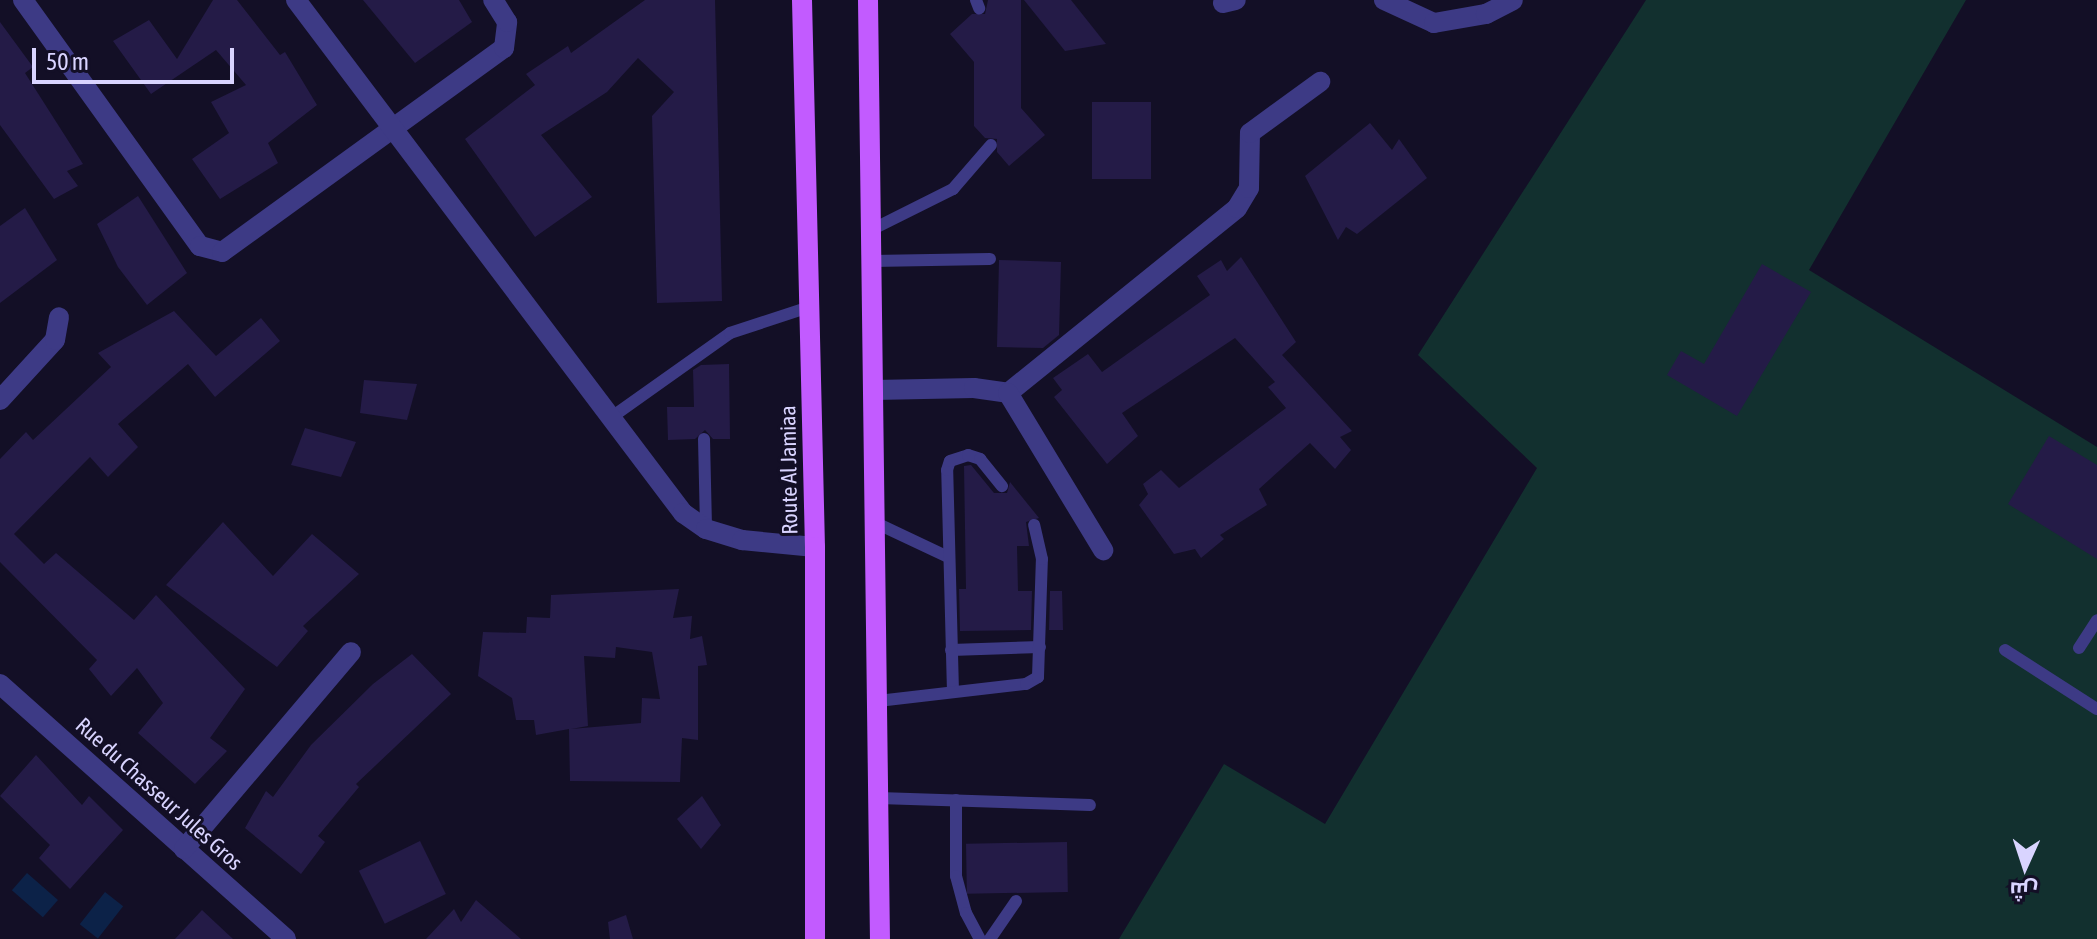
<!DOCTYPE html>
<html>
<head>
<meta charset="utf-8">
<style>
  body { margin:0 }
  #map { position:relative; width:2097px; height:939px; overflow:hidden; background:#130f26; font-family:"Asap Condensed",Cairo,sans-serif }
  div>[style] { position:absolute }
  .green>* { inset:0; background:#12302f }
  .water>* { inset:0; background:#0c2248; transform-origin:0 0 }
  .building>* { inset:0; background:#241b47; transform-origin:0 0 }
  .lane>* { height:12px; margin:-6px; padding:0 6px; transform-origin:6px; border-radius:6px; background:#3d3a85 }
  .street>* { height:20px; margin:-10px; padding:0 10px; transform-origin:10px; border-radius:10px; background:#3d3a85 }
  .primary>* { height:20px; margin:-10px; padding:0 10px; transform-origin:10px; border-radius:10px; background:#c25bff }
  span { translate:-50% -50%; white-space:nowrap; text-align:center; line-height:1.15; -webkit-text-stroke:6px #130f26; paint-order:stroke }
  .street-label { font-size:22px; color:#d9d4ff }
  .north { position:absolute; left:1985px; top:827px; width:80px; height:80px; -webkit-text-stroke:6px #130f26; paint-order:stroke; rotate:183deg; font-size:22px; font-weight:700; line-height:32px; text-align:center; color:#d9d4ff }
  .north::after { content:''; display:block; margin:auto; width:28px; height:36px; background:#d9d4ff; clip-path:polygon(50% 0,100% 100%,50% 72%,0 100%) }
  .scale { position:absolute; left:32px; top:48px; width:202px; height:36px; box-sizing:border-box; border:4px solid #d9d4ff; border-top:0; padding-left:10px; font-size:24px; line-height:28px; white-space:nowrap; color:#d9d4ff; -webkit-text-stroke:6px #130f26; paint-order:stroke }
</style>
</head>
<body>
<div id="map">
  <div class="green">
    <i style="clip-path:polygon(1646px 0,1966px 0,1809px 270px,2097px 447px,2097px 939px,1119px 939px,1224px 764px,1325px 824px,1537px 468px,1418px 355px)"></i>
  </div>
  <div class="water">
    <i style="left:27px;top:873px;width:41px;height:23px;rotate:41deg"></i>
    <i style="left:105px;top:892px;width:23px;height:41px;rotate:38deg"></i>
  </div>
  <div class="building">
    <i style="clip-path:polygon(213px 0,237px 0,280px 55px,285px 52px,317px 105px,268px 143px,278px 163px,220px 199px,192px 159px,229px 133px,211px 102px,246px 85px,216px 50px,151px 94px,113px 41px,149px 20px,177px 59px)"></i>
    <i style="clip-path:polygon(363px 0,459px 0,472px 22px,415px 63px)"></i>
    <i style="clip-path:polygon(645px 0,715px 0,722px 301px,657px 303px,652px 116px,674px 92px,638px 58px,607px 92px,541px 135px,592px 197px,535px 237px,465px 139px,535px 85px,526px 74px,568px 46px,571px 53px)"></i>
    <i style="clip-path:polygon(988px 0,1021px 0,1021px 108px,1045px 135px,1009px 166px,997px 152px,997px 139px,985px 138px,974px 126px,974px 62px,950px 34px,972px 14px,985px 14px)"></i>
    <i style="clip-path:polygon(1024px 0,1071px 0,1106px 44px,1065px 51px)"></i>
    <i style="clip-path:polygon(0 22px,33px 67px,25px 73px,83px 164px,67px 171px,78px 186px,54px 199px,0 125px)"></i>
    <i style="left:1092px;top:102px;width:59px;height:77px"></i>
    <i style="clip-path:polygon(1370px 123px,1392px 150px,1399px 139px,1427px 178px,1357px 234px,1346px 227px,1338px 240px,1305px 176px)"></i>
    <i style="clip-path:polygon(138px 196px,187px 273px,147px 305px,118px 267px,97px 224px)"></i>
    <i style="clip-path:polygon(25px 208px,57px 260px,0 303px,0 226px)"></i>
    <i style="clip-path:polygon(1241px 257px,1296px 342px,1282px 355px,1352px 431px,1340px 437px,1351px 450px,1335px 469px,1310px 443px,1259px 489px,1267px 505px,1220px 535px,1224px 539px,1201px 558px,1195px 549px,1174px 554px,1139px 505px,1148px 494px,1143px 484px,1161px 470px,1179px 488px,1286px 408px,1268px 387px,1275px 382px,1235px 338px,1122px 413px,1138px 436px,1107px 464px,1054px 397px,1062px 390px,1053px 378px,1088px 354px,1102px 372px,1210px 295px,1197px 276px,1221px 260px,1227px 271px)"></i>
    <i style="clip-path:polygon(999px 260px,1061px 262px,1059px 335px,1043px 348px,997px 347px)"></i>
    <i style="clip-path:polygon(1762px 264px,1811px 292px,1737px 416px,1667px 375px,1681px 351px,1704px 364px)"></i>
    <i style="clip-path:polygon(174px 311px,216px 356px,261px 318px,280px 341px,215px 397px,188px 364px,118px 424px,138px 447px,108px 477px,90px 457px,14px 534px,44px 564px,56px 553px,134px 620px,156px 595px,245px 689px,210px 738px,227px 751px,195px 784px,138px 733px,163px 703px,137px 668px,111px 696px,89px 669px,97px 660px,0 562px,0 459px,26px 432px,33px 440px,111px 367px,98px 353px)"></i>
    <i style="clip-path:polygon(729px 364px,730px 439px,713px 439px,705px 430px,695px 439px,668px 440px,667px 407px,694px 407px,693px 370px,701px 365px)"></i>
    <i style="clip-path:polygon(364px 380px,417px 384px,407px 420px,360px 413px)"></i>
    <i style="clip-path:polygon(305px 428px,356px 442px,341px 477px,291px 465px)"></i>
    <i style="clip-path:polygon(2049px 436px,2097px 465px,2097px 559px,2008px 504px)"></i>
    <i style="clip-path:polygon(971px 465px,994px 493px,1007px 493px,1010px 482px,1039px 518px,1026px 522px,1029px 546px,1017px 546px,1018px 591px,1032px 591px,1031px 630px,960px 631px,959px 589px,966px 589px,964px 466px)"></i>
    <i style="clip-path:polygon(223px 522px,273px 576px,312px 534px,359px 574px,303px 626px,308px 631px,277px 667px,166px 585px)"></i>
    <i style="clip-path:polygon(evenodd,679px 589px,673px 618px,692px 616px,690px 639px,702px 636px,707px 665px,698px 666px,698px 740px,682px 738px,680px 782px,570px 781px,569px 729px,536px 735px,534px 720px,516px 720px,512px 698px,478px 676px,483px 632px,526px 633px,527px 617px,550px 618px,551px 595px,679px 589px,616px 647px,652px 652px,660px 699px,642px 698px,641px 723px,571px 729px,588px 726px,584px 656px,615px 658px,616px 647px)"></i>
    <i style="clip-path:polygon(1050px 591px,1062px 591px,1063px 630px,1049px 630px)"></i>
    <i style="clip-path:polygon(412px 654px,451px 694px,356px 784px,359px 787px,318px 836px,325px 842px,301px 874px,245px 828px,266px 791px,273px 797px,311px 745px,373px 684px)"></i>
    <i style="clip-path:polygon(36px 755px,82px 805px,89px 796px,123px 830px,70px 889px,39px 858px,50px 845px,0 796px)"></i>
    <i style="clip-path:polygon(702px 796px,721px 825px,701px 849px,677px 819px)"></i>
    <i style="left:420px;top:841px;width:59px;height:68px;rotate:64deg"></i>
    <i style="left:1067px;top:842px;width:50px;height:101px;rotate:89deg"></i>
    <i style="clip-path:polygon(476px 900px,521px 939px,426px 939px,454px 909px,461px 922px)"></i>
    <i style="clip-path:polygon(202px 910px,233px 939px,175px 939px)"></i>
    <i style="clip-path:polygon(626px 915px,633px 939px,610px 939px,608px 922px)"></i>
  </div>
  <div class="lane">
    <i style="left:976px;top:0;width:9px;rotate:69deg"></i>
    <i style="left:871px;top:230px;width:92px;rotate:-26.6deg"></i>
    <i style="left:953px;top:189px;width:58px;rotate:-49.2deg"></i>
    <i style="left:872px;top:261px;width:118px;rotate:-1deg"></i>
    <i style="left:609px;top:419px;width:148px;rotate:-35.4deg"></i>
    <i style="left:730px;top:333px;width:83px;rotate:-18.2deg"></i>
    <i style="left:704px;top:439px;width:90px;rotate:88.7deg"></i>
    <i style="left:876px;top:523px;width:80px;rotate:25.3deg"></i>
    <i style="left:2079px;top:648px;width:33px;rotate:-57deg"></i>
    <i style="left:951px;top:650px;width:89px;rotate:-1.9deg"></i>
    <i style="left:2005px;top:650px;width:109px;rotate:32.7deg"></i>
    <i style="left:953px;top:692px;width:222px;rotate:-91.5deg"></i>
    <i style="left:947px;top:470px;width:9px;rotate:-72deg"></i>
    <i style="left:950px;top:461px;width:19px;rotate:-18deg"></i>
    <i style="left:968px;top:455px;width:13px;rotate:18deg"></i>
    <i style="left:980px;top:459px;width:35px;rotate:51deg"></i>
    <i style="left:878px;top:701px;width:149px;rotate:-6.6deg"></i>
    <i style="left:1026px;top:684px;width:14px;rotate:-30deg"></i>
    <i style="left:1038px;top:677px;width:118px;rotate:-88.1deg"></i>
    <i style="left:1042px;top:559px;width:35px;rotate:-103deg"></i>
    <i style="left:879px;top:798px;width:211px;rotate:1.9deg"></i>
    <i style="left:956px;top:800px;width:76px;rotate:90deg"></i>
    <i style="left:956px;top:876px;width:38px;rotate:75deg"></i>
    <i style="left:966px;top:913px;width:30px;rotate:62deg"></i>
    <i style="left:990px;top:939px;width:46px;rotate:-55.6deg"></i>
  </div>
  <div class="street">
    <i style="left:23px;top:0;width:303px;rotate:54.3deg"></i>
    <i style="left:200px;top:246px;width:23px;rotate:15deg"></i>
    <i style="left:222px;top:252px;width:348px;rotate:-35.9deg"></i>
    <i style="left:504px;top:48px;width:26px;rotate:-83deg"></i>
    <i style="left:507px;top:22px;width:26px;rotate:-122deg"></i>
    <i style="left:296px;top:0;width:643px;rotate:52.97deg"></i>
    <i style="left:683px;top:513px;width:28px;rotate:35deg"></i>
    <i style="left:706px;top:529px;width:38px;rotate:17deg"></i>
    <i style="left:742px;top:540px;width:73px;rotate:5.5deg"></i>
    <i style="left:1384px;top:0;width:55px;rotate:24.7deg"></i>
    <i style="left:1434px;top:23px;width:53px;rotate:-9.8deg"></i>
    <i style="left:1486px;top:14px;width:30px;rotate:-27deg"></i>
    <i style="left:1223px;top:3px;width:13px;rotate:-13deg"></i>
    <i style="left:874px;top:390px;width:100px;rotate:-1.1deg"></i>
    <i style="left:974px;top:388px;width:34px;rotate:8deg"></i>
    <i style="left:1008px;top:393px;width:294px;rotate:-38.9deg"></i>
    <i style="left:1237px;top:208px;width:23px;rotate:-59deg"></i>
    <i style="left:1249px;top:188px;width:55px;rotate:-89deg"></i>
    <i style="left:1250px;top:133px;width:87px;rotate:-36.1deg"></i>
    <i style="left:1008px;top:393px;width:184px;rotate:58.8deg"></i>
    <i style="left:0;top:400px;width:81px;rotate:-47.5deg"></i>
    <i style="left:55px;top:340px;width:23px;rotate:-80deg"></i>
    <i style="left:0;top:684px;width:383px;rotate:41.7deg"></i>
    <i style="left:184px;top:849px;width:258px;rotate:-49.7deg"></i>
  </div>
  <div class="primary">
    <i style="left:802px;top:0;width:547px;rotate:88.64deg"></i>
    <i style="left:815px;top:547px;width:392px;rotate:90deg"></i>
    <i style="left:868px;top:0;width:939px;rotate:89.27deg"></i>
  </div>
  <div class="street-label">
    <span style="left:789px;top:470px;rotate:-91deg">Route Al Jamiaa</span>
    <span style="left:159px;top:794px;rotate:42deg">Rue du Chasseur Jules Gros</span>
  </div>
  <div class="north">ش</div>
  <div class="scale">50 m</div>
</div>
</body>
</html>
